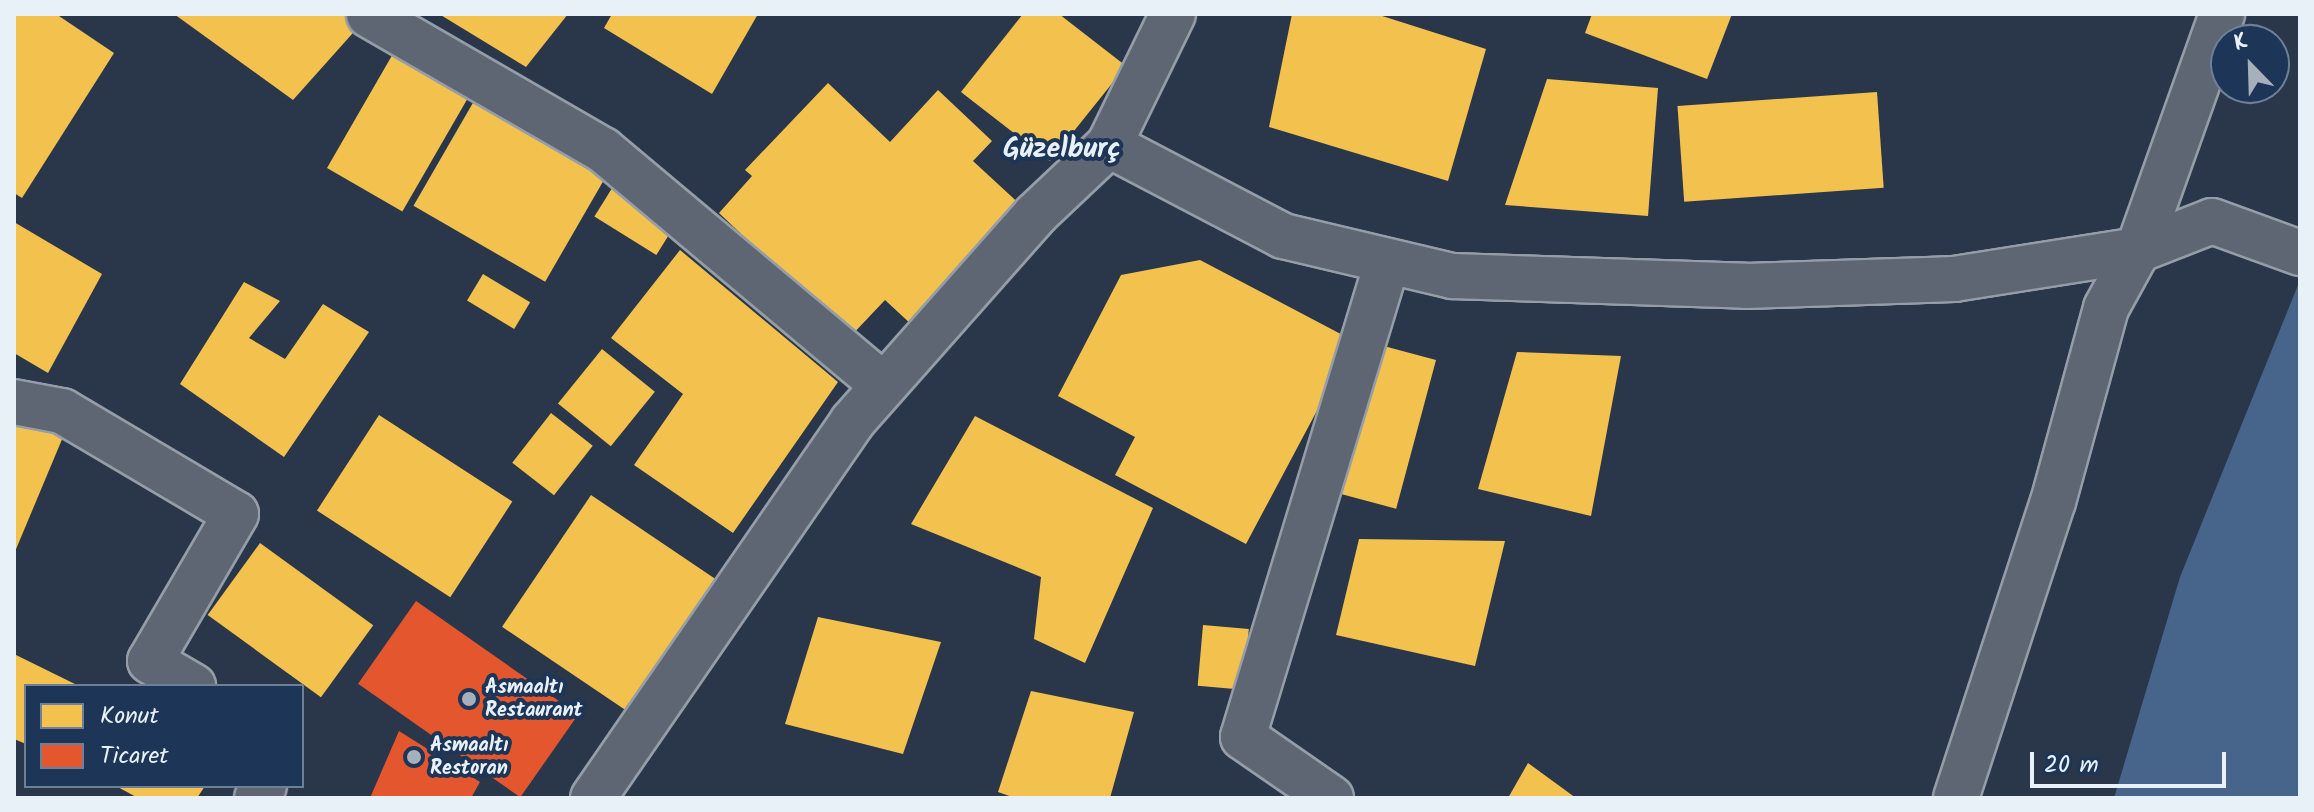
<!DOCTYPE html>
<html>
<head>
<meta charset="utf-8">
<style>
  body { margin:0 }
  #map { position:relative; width:2314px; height:812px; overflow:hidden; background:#2a374a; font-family:Kalam,sans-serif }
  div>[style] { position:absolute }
  .water>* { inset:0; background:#47658a }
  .homes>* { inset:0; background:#f2c14e; transform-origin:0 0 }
  .shops>* { inset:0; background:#e4572e; transform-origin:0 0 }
  .roads { filter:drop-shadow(2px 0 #959da7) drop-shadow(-2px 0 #959da7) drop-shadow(0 2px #959da7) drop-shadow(0 -2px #959da7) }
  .street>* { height:44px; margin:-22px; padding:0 22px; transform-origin:22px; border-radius:22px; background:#5d6672 }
  .dots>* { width:22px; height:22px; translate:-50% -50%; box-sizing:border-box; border:4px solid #1d3557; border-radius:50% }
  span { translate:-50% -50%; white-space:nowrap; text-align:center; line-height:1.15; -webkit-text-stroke:8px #1d3557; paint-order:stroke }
  .poi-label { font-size:20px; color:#e8f1f8; font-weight:700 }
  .left { translate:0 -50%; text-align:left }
  .district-label { font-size:28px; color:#e8f1f8; font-weight:700 }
  .frame { position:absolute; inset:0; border:16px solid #e8f1f8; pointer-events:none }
  .legend { position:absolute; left:24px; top:684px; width:280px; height:104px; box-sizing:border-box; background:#1d3557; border:2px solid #6e8097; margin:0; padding:10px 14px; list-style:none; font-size:24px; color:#e8f1f8 }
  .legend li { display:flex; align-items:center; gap:16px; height:40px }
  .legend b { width:40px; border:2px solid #6e8097 }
  .north { position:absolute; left:2210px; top:24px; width:80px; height:80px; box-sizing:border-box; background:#1d3557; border:2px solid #6e8097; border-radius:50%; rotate:337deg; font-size:22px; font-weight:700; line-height:32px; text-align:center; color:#e8f1f8 }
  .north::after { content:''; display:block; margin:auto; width:28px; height:36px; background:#a6b0bb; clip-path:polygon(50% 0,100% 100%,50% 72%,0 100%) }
  .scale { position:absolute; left:2030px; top:752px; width:196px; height:36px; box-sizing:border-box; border:4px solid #e8f1f8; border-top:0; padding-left:10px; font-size:24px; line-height:28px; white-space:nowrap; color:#e8f1f8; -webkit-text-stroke:6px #1d3557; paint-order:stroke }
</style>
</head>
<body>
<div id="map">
  <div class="water">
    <i style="clip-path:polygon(2300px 280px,2300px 798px,2114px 798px,2180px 577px)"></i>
  </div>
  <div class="homes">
    <i style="clip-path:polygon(14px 14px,56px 14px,114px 53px,22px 198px,14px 193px)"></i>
    <i style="clip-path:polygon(174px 14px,366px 14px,369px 15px,293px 100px)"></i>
    <i style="clip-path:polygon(439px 14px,568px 14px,526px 67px)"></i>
    <i style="clip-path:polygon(612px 14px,758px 14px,712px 94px,604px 28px)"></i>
    <i style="clip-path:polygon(1023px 14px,1059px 14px,1126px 66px,1050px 161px,961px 92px)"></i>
    <i style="clip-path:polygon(1292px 14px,1376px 14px,1486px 49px,1448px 181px,1269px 127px)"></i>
    <i style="clip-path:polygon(1592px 14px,1732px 14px,1707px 79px,1585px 33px)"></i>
    <i style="left:394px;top:52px;width:87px;height:134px;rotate:30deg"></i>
    <i style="clip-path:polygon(1547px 79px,1658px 88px,1648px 216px,1505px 205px)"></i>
    <i style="clip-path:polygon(828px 83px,890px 142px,938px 90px,992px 141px,973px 161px,1024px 208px,912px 325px,885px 300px,850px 337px,719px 213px,752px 176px,745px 170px)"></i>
    <i style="left:1877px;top:92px;width:96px;height:200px;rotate:86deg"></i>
    <i style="left:474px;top:101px;width:152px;height:121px;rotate:30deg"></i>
    <i style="left:614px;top:185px;width:73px;height:37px;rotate:32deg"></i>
    <i style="clip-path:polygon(14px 222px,102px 274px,48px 373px,14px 353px)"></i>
    <i style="clip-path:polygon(680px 250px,838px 382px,733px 533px,634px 465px,683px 394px,611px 338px)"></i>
    <i style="clip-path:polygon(1200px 260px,1354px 341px,1246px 544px,1115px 475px,1135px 437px,1058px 396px,1121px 275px)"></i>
    <i style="left:483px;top:274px;width:55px;height:31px;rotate:31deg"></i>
    <i style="clip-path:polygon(244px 282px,280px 301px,249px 338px,285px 359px,323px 304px,369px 332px,284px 457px,180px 384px)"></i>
    <i style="left:1380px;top:345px;width:58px;height:154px;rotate:15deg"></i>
    <i style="left:602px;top:349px;width:68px;height:70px;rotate:39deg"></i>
    <i style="clip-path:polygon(1517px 352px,1621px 356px,1591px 516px,1478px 489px)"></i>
    <i style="left:551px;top:413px;width:53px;height:63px;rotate:38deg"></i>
    <i style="clip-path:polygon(14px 415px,63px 437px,14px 554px)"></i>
    <i style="left:379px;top:415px;width:159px;height:114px;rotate:33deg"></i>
    <i style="clip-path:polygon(975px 416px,1153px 508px,1085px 663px,1034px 639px,1041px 577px,911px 524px)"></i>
    <i style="left:591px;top:495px;width:151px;height:159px;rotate:34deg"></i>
    <i style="clip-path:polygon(1359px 539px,1505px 541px,1475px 666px,1336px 635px)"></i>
    <i style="left:260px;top:543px;width:140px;height:89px;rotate:36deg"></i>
    <i style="clip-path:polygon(818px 617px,941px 642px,903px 754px,785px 724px)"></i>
    <i style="left:1203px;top:625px;width:46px;height:61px;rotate:5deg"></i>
    <i style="clip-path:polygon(14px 654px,79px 686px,26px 686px,26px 744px,14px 739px)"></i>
    <i style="clip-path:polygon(1031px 691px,1134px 712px,1110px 798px,1015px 798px,998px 792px)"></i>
    <i style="clip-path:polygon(1528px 763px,1576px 798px,1508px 798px)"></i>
    <i style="clip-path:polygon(116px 786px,205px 786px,197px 798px,138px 798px)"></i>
  </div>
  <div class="shops">
    <i style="left:416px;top:601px;width:198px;height:101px;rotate:35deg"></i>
    <i style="clip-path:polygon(399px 731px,480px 782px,471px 798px,370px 798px)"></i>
  </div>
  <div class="roads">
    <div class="street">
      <i style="left:369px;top:15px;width:270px;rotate:30deg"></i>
      <i style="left:603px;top:150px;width:366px;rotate:40deg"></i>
      <i style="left:1109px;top:145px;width:196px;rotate:27.6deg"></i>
      <i style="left:1283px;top:236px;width:174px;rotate:13.3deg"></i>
      <i style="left:1452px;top:276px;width:294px;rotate:1.9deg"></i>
      <i style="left:1746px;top:286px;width:208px;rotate:-1.9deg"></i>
      <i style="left:1954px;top:279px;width:186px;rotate:-9deg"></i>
      <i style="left:2138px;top:250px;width:79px;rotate:-21.4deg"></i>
      <i style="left:2212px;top:221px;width:94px;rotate:20deg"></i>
      <i style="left:14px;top:402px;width:49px;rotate:10.6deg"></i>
      <i style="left:62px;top:411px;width:202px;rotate:30.6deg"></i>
      <i style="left:236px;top:514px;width:170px;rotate:120.3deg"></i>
      <i style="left:150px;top:661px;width:50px;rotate:30.2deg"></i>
      <i style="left:257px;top:798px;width:14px;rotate:-60deg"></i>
      <i style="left:593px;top:798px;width:457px;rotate:-55.4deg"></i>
      <i style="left:852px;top:422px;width:276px;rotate:-48.5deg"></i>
      <i style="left:1035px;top:215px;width:102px;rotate:-43.4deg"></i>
      <i style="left:1109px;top:145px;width:146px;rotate:-64deg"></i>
      <i style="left:1331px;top:798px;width:107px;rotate:-145.3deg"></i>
      <i style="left:1243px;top:737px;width:495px;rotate:-73.1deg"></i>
      <i style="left:1956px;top:798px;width:311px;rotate:-71.9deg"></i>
      <i style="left:2053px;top:502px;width:201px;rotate:-74.7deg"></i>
      <i style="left:2106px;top:308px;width:66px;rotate:-61.1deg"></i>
      <i style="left:2138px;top:250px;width:251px;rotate:-70.4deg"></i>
    </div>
  </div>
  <div class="dots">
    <i style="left:469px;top:699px;background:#a6b0bb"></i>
    <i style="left:414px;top:757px;background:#a6b0bb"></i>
  </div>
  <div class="poi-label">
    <span class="left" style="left:485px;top:700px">Asmaaltı<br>Restaurant</span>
    <span class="left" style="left:430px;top:758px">Asmaaltı<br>Restoran</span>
  </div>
  <div class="district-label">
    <span style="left:1062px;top:150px">Güzelburç</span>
  </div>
  <div class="frame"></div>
  <ul class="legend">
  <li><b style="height:22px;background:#f2c14e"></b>Konut</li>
  <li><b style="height:22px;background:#e4572e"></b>Ticaret</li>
  </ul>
  <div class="north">K</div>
  <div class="scale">20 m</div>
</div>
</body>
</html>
